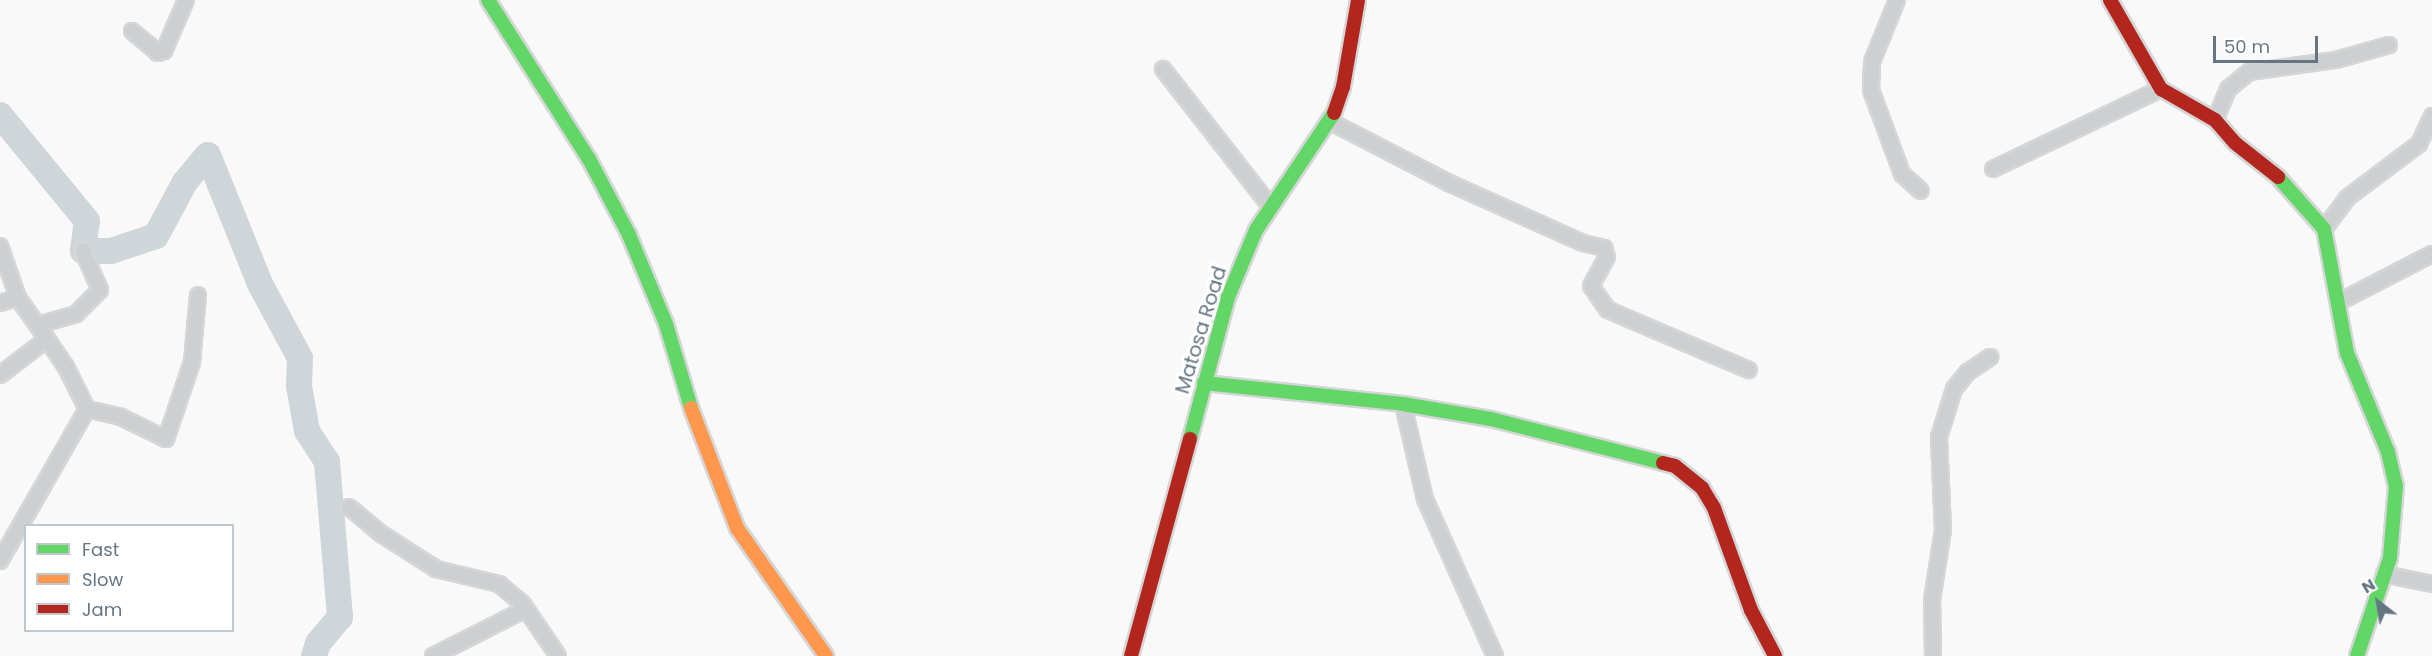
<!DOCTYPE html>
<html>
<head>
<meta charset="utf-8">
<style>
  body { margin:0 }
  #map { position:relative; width:2432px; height:656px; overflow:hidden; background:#f9f9f9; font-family:Poppins,sans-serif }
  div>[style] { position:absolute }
  .river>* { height:26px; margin:-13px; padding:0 13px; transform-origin:13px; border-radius:13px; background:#ced6d9 }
  .roads { filter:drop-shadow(2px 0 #d5d6d7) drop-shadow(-2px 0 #d5d6d7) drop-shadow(0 2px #d5d6d7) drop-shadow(0 -2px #d5d6d7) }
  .street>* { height:14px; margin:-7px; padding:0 7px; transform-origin:7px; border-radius:7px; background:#cecfd0 }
  .fast>* { height:14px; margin:-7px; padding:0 7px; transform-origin:7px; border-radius:7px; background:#63d668 }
  .slow>* { height:14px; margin:-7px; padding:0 7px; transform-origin:7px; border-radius:7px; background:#ff974d }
  .jam>* { height:14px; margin:-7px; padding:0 7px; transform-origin:7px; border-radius:7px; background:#b3261e }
  span { translate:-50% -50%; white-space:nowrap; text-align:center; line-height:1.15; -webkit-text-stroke:6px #fff; paint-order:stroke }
  .street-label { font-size:20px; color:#657683 }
  .legend { position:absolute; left:24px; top:524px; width:210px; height:108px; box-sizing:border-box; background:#fff; border:2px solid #c1c8cd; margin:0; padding:8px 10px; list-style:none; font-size:18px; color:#657683 }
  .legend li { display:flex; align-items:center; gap:12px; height:30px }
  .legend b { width:30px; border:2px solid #c1c8cd }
  .north { position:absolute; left:2348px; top:572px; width:60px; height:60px; -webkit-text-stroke:4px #fff; paint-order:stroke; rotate:329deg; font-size:16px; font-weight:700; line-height:24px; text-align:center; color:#657683 }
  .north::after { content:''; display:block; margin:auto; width:21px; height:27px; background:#657683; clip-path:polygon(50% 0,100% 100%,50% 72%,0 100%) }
  .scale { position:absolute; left:2213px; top:36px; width:105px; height:27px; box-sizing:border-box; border:3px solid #657683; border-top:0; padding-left:8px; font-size:18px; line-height:21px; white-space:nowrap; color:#657683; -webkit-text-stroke:4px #fff; paint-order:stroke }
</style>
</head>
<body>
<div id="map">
  <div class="river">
    <i style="left:0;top:115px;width:137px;rotate:50.6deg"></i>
    <i style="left:87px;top:221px;width:30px;rotate:98deg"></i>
    <i style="left:83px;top:251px;width:28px"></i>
    <i style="left:111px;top:251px;width:47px;rotate:-18.4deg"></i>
    <i style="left:156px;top:236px;width:61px;rotate:-61.8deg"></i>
    <i style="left:185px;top:182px;width:35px;rotate:-50deg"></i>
    <i style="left:208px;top:155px;width:139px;rotate:68deg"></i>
    <i style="left:260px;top:284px;width:84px;rotate:61.6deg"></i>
    <i style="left:300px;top:358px;width:28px;rotate:92deg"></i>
    <i style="left:299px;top:386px;width:46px;rotate:79.9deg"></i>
    <i style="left:307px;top:431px;width:37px;rotate:57deg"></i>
    <i style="left:327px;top:462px;width:156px;rotate:85.2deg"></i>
    <i style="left:340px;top:617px;width:34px;rotate:130deg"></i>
    <i style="left:318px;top:643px;width:14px;rotate:107deg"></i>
  </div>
  <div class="roads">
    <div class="street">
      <i style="left:1897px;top:0;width:67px;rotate:112deg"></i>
      <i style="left:1872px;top:62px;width:28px;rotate:92deg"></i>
      <i style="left:1871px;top:90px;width:90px;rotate:69.7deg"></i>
      <i style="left:1902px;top:174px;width:25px;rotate:42deg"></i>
      <i style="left:132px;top:31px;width:34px;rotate:40deg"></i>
      <i style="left:158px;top:53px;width:6px;rotate:-18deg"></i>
      <i style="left:164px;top:51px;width:56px;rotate:-66.7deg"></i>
      <i style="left:1163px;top:69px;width:175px;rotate:52deg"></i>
      <i style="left:2215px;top:120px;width:34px;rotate:-67deg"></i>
      <i style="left:2228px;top:89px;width:27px;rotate:-39deg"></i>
      <i style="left:2249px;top:72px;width:88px;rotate:-7.9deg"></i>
      <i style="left:2336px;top:60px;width:55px;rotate:-15.8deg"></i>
      <i style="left:1331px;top:122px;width:133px;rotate:27.3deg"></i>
      <i style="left:1449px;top:183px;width:147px;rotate:24.1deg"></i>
      <i style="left:1583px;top:243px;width:22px;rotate:13deg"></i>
      <i style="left:1604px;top:248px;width:9px;rotate:72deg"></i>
      <i style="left:1607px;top:257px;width:33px;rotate:119deg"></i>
      <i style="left:1591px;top:286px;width:29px;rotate:55deg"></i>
      <i style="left:1608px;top:310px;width:153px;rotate:23.1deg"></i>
      <i style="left:1993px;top:169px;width:186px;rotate:-25.5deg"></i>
      <i style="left:2324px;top:229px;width:39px;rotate:-53deg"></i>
      <i style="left:2347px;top:198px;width:90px;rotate:-36.9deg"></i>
      <i style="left:2419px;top:144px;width:31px;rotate:-65deg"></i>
      <i style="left:0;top:246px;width:55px;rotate:70.9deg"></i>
      <i style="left:2339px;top:302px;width:105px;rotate:-27.3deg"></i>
      <i style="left:0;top:303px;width:19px;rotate:-16deg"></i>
      <i style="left:18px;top:298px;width:50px;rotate:54.7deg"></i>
      <i style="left:47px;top:339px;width:59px;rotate:142.5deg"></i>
      <i style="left:38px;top:325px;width:40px;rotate:-16deg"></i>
      <i style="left:76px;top:314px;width:34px;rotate:-45deg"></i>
      <i style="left:100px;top:290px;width:43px;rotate:-113.6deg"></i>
      <i style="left:47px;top:339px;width:34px;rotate:56deg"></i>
      <i style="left:66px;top:367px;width:47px;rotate:63.4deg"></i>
      <i style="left:1403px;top:404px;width:98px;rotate:77deg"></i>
      <i style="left:1425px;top:499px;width:172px;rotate:66deg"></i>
      <i style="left:87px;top:409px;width:35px;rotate:13deg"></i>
      <i style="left:121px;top:417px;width:50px;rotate:26.1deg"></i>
      <i style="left:166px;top:439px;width:81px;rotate:-71.3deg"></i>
      <i style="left:192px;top:362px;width:67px;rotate:-84.9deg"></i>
      <i style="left:349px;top:507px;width:40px;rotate:40deg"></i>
      <i style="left:380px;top:533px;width:67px;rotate:32.7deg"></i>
      <i style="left:436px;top:569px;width:65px;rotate:13.4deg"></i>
      <i style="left:499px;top:584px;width:30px;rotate:40deg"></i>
      <i style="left:522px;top:603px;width:64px;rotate:55.8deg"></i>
      <i style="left:0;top:561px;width:175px;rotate:-60.2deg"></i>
      <i style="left:2384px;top:574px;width:49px;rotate:11.8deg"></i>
      <i style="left:433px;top:656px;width:104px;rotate:-26.8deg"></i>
      <i style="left:1933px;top:656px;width:56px;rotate:-91deg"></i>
      <i style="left:1932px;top:600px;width:71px;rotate:-81.1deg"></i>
      <i style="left:1943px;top:530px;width:93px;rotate:-92.5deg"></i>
      <i style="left:1939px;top:437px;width:50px;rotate:-72.6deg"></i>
      <i style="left:1954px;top:389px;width:22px;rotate:-51deg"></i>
      <i style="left:1968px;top:372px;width:27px;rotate:-34deg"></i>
    </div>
    <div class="fast">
      <i style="left:488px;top:0;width:188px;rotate:57.6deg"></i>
      <i style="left:589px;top:159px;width:86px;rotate:62.2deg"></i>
      <i style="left:629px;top:235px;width:96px;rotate:67.4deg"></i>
      <i style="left:666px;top:324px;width:88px;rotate:73.4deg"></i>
      <i style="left:2278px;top:177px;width:69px;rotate:48.5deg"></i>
      <i style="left:2324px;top:229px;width:126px;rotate:79.5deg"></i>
      <i style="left:2347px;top:353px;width:107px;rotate:67.5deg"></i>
      <i style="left:2388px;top:452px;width:35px;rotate:77deg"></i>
      <i style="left:2396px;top:486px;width:72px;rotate:94.8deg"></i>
      <i style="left:2390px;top:558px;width:103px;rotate:108.6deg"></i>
      <i style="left:1204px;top:383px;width:200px;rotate:6deg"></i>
      <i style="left:1403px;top:404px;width:89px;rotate:9.7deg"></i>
      <i style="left:1491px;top:419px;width:178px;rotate:14.3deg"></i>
      <i style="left:1190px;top:439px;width:147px;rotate:-75deg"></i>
      <i style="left:1228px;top:297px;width:73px;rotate:-67.3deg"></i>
      <i style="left:1256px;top:230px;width:141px;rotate:-56.3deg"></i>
    </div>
    <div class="slow">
      <i style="left:691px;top:408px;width:129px;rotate:69deg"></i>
      <i style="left:737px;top:528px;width:156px;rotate:55.2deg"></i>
    </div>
    <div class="jam">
      <i style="left:2110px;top:0;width:103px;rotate:60.2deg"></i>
      <i style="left:2161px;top:89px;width:62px;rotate:29.9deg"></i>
      <i style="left:2215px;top:120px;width:30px;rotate:49deg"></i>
      <i style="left:2235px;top:143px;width:55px;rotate:38.3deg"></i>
      <i style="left:1334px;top:113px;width:28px;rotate:-71deg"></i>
      <i style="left:1343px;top:87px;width:88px;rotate:-80.2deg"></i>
      <i style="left:1663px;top:463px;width:12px;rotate:14deg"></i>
      <i style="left:1675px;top:466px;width:35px;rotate:39deg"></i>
      <i style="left:1702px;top:488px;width:23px;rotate:59deg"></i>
      <i style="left:1714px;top:508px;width:109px;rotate:70.1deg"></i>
      <i style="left:1751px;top:610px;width:52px;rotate:62.4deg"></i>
      <i style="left:1131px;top:656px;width:225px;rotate:-74.8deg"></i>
    </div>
  </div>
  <div class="street-label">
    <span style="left:1201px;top:330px;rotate:-73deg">Matosa Road</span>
  </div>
  <ul class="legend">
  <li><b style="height:8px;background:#63d668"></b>Fast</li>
  <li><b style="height:8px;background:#ff974d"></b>Slow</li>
  <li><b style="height:8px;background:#b3261e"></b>Jam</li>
  </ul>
  <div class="north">N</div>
  <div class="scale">50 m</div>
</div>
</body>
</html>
